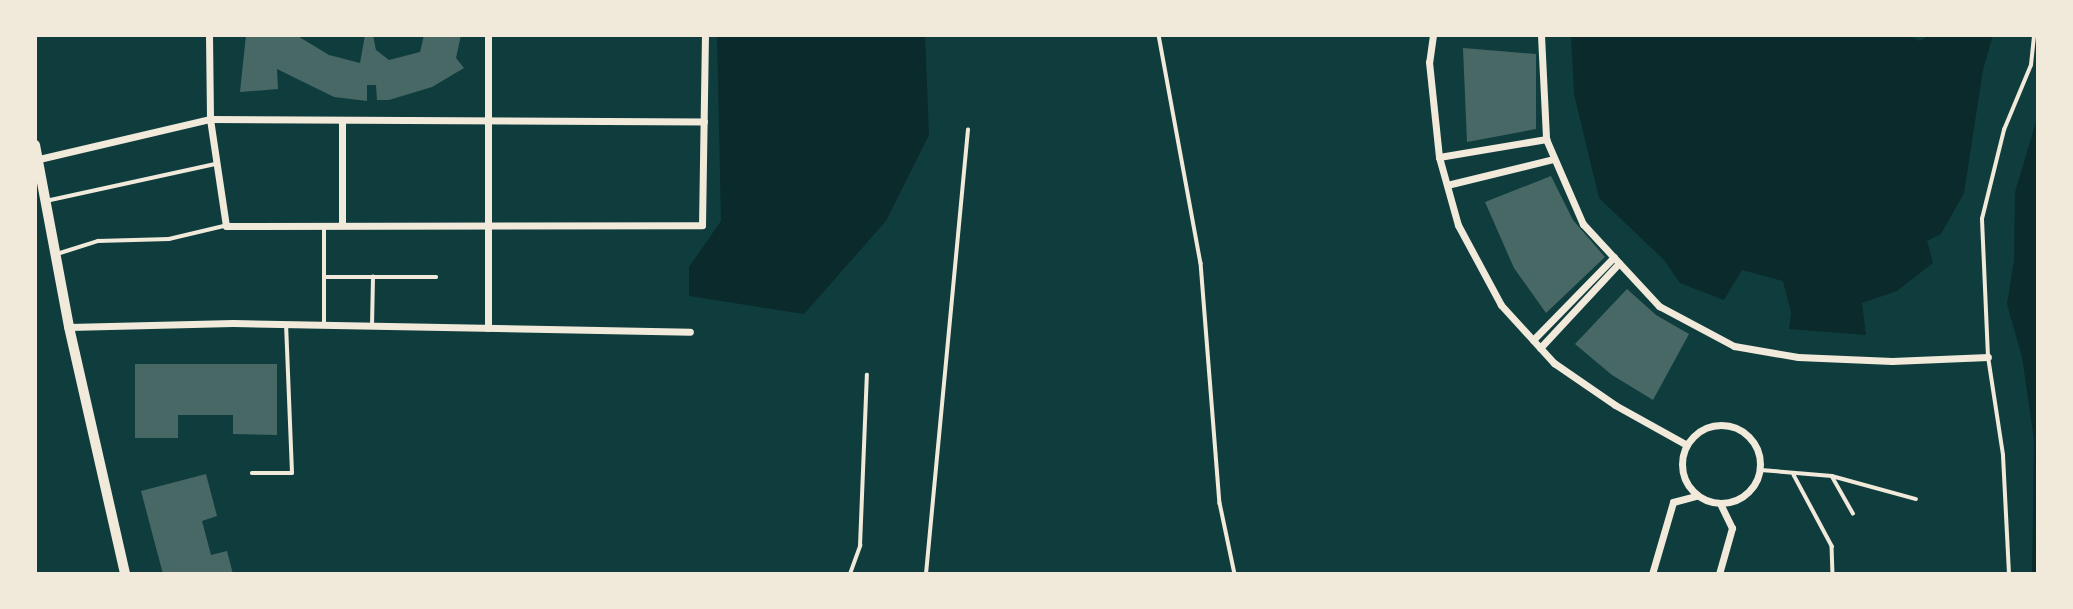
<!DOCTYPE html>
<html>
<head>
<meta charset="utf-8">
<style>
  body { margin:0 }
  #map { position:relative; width:2073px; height:609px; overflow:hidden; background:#0f3d3e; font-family:"Roboto Condensed",sans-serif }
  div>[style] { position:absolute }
  .water>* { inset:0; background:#0a2a2b }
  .building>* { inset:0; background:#486865 }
  .service>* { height:3.5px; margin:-1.75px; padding:0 1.75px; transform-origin:1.75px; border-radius:1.75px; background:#f1e9da }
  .minor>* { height:7px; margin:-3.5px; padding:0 3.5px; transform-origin:3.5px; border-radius:3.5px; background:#f1e9da }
  .minor>.ring { margin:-3.5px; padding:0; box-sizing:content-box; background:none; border:7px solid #f1e9da; border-radius:50% }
  .tertiary>* { height:10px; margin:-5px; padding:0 5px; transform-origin:5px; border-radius:5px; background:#f1e9da }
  span { translate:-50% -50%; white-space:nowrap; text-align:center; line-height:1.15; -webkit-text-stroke:6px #f1e9da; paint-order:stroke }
  .frame { position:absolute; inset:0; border:37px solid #f1e9da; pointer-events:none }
</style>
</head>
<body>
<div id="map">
  <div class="water">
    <i style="clip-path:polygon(717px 35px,925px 35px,929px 135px,886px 221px,804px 314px,689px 296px,689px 267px,721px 221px)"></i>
    <i style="clip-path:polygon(1571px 35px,1907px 35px,1920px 41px,1929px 35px,1993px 35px,1983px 70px,1964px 193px,1941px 234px,1927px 241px,1933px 263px,1897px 291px,1862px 303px,1866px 335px,1789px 329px,1791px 313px,1783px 281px,1742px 270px,1724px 300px,1680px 283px,1664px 260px,1599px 198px,1574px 94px)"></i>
    <i style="clip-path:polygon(2038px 115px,2038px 574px,2032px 574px,2034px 440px,2022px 357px,2007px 304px,2014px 260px,2015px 192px)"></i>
  </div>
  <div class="building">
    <i style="clip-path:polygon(246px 35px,296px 35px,329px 55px,360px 63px,365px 35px,373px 35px,376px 50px,389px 60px,420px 52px,424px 35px,461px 35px,456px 58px,464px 68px,432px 87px,389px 100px,377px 100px,376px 85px,367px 85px,367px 101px,334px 97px,277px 69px,278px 89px,240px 92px)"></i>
    <i style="clip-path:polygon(1463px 48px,1536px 54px,1536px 129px,1467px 142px)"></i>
    <i style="clip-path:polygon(1551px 176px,1573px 220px,1605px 257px,1546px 313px,1514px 268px,1485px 202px)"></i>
    <i style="clip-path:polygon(1627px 289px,1656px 315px,1689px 334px,1653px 400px,1612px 375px,1575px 344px)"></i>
    <i style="clip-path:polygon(135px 364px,277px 364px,277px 435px,233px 434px,233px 415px,178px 415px,178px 438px,135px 438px)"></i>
    <i style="clip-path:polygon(206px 474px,217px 516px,202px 521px,211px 555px,227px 551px,233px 574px,163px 574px,141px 491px)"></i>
  </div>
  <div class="service">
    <i style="left:1159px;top:35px;width:232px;rotate:79.6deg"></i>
    <i style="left:1201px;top:263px;width:241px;rotate:85.5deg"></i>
    <i style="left:1220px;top:503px;width:73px;rotate:78.1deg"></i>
    <i style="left:46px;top:201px;width:174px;rotate:-12.3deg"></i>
    <i style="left:57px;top:254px;width:43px;rotate:-17.6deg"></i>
    <i style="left:98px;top:241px;width:71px;rotate:-1.6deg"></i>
    <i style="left:169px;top:239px;width:57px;rotate:-13.3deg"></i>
    <i style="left:324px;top:277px;width:112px"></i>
    <i style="left:324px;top:324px;width:97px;rotate:-90deg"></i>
    <i style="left:372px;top:326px;width:49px;rotate:-88.8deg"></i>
    <i style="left:1761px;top:470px;width:71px;rotate:4.8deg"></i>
    <i style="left:1832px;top:476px;width:43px;rotate:60.4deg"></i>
    <i style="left:252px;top:473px;width:40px"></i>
    <i style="left:292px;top:473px;width:147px;rotate:-92.3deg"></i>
    <i style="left:1794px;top:475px;width:81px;rotate:61.8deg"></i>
    <i style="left:1832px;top:546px;width:28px;rotate:88deg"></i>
    <i style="left:1832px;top:476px;width:87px;rotate:15.3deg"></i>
    <i style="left:850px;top:574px;width:30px;rotate:-70deg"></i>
    <i style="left:860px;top:546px;width:171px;rotate:-87.7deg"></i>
    <i style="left:926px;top:574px;width:446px;rotate:-84.6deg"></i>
    <i style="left:2009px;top:574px;width:119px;rotate:-92.9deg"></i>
    <i style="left:2003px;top:455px;width:99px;rotate:-98.7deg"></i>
    <i style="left:1988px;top:357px;width:138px;rotate:-92.5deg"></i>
    <i style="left:1982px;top:219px;width:92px;rotate:-76.1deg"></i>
    <i style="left:2004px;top:130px;width:70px;rotate:-67.4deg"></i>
    <i style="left:2031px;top:65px;width:30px;rotate:-84deg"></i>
  </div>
  <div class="minor">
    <i style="left:209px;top:35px;width:84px;rotate:89.3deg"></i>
    <i style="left:210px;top:119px;width:108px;rotate:81.5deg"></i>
    <i style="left:226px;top:226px;width:476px;rotate:-0.1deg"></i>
    <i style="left:702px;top:225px;width:190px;rotate:-89.1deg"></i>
    <i style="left:1433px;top:35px;width:27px;rotate:98deg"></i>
    <i style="left:1429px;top:62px;width:96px;rotate:84deg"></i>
    <i style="left:1439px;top:157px;width:71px;rotate:74.4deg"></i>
    <i style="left:1458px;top:225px;width:91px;rotate:61.7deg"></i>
    <i style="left:1501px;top:305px;width:79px;rotate:47.6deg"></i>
    <i style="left:1554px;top:363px;width:74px;rotate:34.5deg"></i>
    <i style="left:1615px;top:405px;width:80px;rotate:29.1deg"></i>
    <i style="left:1541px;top:35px;width:104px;rotate:87.2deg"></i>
    <i style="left:1546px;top:139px;width:93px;rotate:66.5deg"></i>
    <i style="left:1583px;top:224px;width:112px;rotate:47.2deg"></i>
    <i style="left:1659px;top:306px;width:85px;rotate:28.1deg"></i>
    <i style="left:1734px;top:346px;width:65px;rotate:9.8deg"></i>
    <i style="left:1798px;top:357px;width:94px;rotate:2.4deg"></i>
    <i style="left:1892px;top:361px;width:96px;rotate:-2.4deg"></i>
    <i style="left:1439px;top:157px;width:109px;rotate:-9.5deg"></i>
    <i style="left:39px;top:159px;width:176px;rotate:-13.2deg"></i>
    <i style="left:210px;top:119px;width:494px;rotate:0.3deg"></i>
    <i style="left:1447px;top:185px;width:110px;rotate:-13.7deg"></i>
    <i style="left:342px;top:225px;width:105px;rotate:-90deg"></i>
    <i style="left:69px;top:327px;width:164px;rotate:-1.4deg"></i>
    <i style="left:233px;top:323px;width:457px;rotate:1.1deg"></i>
    <i style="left:488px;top:328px;width:293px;rotate:-90deg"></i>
    <i style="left:1533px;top:340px;width:116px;rotate:-45.7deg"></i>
    <i style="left:1540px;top:348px;width:116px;rotate:-47.1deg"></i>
    <i class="ring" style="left:1682px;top:425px;width:71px;height:71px"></i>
    <i style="left:1652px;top:574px;width:75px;rotate:-73.7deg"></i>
    <i style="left:1673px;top:502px;width:23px;rotate:-15deg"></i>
    <i style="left:1719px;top:574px;width:48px;rotate:-74.2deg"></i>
    <i style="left:1732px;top:528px;width:25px;rotate:-116deg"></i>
  </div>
  <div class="tertiary">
    <i style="left:35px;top:145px;width:185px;rotate:79.4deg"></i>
    <i style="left:69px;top:327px;width:253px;rotate:77.2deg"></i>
  </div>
  <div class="frame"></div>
</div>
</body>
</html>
